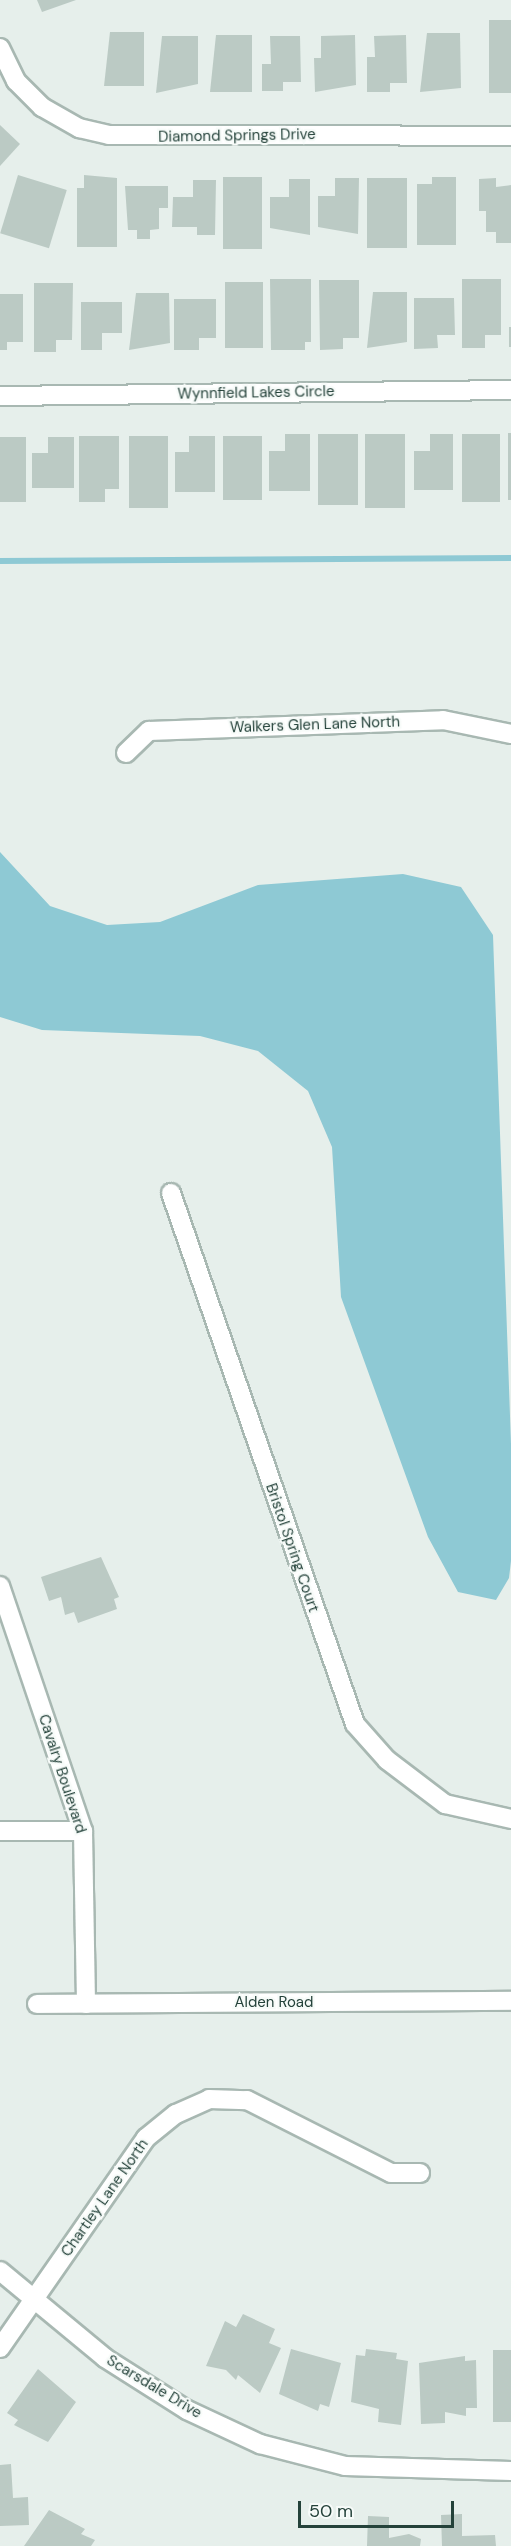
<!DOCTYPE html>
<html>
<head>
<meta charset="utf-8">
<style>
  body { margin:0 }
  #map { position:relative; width:511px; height:2546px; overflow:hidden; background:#e6efeb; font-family:"DM Sans",sans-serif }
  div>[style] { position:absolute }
  .water>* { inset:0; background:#8ec9d4 }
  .stream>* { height:6px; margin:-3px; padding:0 3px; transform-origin:3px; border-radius:3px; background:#8ec9d4 }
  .building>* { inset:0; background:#bbcac4; transform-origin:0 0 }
  .roads { filter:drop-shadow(2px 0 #a8b8b2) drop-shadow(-2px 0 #a8b8b2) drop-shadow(0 2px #a8b8b2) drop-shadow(0 -2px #a8b8b2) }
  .minor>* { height:18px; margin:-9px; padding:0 9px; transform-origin:9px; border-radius:9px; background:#fff }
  span { translate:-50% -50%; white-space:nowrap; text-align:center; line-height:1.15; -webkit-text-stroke:4.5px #f7fbf9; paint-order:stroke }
  .street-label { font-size:15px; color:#24423a }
  .scale { position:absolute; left:298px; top:2501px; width:156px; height:27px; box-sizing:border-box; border:3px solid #24423a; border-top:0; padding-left:8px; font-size:18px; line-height:21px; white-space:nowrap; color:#24423a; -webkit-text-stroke:4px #f7fbf9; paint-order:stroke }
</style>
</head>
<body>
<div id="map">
  <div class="water">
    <i style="clip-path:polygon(0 852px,50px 906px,107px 925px,160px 922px,258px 885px,403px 874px,461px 887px,493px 935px,511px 1444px,511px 1561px,509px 1578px,496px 1600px,458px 1592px,428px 1537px,341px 1297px,332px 1147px,308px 1091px,258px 1051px,200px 1036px,42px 1030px,0 1017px)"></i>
  </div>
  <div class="stream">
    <i style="left:0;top:561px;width:511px;rotate:-0.34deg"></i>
  </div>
  <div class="building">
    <i style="clip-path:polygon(37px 0,76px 0,42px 12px)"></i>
    <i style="left:489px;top:20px;width:22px;height:73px"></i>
    <i style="clip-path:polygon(110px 32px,144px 32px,144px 86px,104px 86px)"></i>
    <i style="clip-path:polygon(427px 33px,460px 33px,461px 88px,420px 92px)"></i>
    <i style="clip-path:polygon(216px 35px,252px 35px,252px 92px,210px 92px)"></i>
    <i style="clip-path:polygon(355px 35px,356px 85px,315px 92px,314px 58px,321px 58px,321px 36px)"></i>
    <i style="clip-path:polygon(406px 35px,407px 83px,390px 83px,390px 92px,367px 92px,367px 57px,375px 57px,374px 36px)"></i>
    <i style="clip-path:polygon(162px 36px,198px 36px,198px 84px,156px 93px)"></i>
    <i style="clip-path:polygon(270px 36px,300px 36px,301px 82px,283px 82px,283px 91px,262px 91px,262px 64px,271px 64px)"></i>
    <i style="clip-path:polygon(0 125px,20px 144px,0 166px)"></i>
    <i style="left:18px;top:175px;width:51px;height:61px;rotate:17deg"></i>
    <i style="clip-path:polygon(84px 175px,117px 178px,117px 247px,77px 247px,77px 188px,84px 188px)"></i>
    <i style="left:223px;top:177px;width:39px;height:72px"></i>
    <i style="clip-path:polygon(432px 177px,456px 177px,456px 245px,417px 245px,417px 184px,432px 184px)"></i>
    <i style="clip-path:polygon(335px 178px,359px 178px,358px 234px,318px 227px,318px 196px,335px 196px)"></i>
    <i style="left:367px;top:178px;width:40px;height:70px"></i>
    <i style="clip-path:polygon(496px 178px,496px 187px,511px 185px,511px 243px,496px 243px,496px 232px,486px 232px,486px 211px,479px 211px,479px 179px)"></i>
    <i style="clip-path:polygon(289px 179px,310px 179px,310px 235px,270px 228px,270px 197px,289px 197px)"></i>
    <i style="clip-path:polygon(193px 180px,216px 180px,215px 235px,197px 235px,197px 227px,172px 227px,173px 197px,193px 197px)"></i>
    <i style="clip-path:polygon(125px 186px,168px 186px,168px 208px,159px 208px,159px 229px,150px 230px,150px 239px,137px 239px,137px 230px,128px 230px)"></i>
    <i style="clip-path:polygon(270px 279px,311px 279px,311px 342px,305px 342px,305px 350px,271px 350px)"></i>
    <i style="clip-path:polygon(462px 279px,501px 279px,501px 335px,485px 335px,485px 348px,462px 348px)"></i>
    <i style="clip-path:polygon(319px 280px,359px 280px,359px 338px,343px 338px,343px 349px,320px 350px)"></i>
    <i style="left:225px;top:282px;width:38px;height:66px"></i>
    <i style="clip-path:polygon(34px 283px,73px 283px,72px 340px,56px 340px,56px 352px,34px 352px)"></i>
    <i style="clip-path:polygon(373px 292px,407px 292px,407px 342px,367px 348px)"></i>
    <i style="clip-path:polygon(136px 293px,169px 293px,170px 343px,129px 350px)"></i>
    <i style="clip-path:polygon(0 294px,23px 294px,23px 342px,7px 342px,7px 350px,0 350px)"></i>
    <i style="clip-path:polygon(414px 298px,454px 298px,455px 335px,437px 335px,438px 348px,414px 349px)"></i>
    <i style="clip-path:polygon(174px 299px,216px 299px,216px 338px,199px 338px,199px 350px,174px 350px)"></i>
    <i style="clip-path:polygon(81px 302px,122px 302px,122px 333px,102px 333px,102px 350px,81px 350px)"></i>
    <i style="left:509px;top:327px;width:2px;height:20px"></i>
    <i style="left:508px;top:433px;width:3px;height:67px"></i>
    <i style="clip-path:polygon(285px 434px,310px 434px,310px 491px,269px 491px,269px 451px,285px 451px)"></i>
    <i style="left:318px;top:434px;width:40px;height:71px"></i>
    <i style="left:365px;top:434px;width:40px;height:74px"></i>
    <i style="clip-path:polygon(430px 434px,453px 434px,453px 490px,414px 490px,414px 451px,430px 451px)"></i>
    <i style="left:462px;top:434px;width:38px;height:68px"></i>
    <i style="clip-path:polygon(79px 436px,119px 436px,119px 489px,105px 489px,105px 502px,79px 502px)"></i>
    <i style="left:129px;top:436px;width:39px;height:72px"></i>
    <i style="clip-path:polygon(189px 436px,215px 436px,215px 492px,175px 492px,175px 452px,189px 452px)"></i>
    <i style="left:223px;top:436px;width:39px;height:64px"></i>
    <i style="left:0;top:437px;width:26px;height:65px"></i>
    <i style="clip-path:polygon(48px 437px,74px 437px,74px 488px,32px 488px,32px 453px,48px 453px)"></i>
    <i style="clip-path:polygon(101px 1557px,119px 1597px,114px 1599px,117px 1609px,78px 1623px,74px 1612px,65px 1615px,61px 1597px,49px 1601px,41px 1577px)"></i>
    <i style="clip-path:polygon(243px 2314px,275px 2329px,269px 2343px,281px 2348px,260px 2393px,238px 2375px,236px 2380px,226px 2370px,206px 2366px,225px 2321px,236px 2327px)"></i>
    <i style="clip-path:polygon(291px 2349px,341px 2363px,329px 2407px,320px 2404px,318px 2411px,279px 2394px)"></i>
    <i style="clip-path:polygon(366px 2349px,397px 2353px,396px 2359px,408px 2361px,401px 2425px,378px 2422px,379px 2409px,351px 2402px,356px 2355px,365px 2356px)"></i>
    <i style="left:511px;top:2350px;width:72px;height:18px;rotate:90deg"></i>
    <i style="clip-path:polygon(465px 2356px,465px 2361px,476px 2360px,477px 2408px,466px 2408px,466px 2416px,445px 2412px,445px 2423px,421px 2424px,419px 2363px)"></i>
    <i style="clip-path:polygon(38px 2369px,76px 2402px,48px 2442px,14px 2425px,18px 2420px,7px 2413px)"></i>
    <i style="clip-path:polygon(11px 2464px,13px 2498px,28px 2497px,29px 2525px,0 2526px,0 2465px)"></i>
    <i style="clip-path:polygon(49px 2510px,85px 2529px,81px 2534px,95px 2540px,91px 2546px,24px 2546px)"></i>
    <i style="clip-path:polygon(462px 2514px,462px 2536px,495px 2535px,496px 2546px,442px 2546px,441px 2515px)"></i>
    <i style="clip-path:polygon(368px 2516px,389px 2517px,389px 2538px,409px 2534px,421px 2539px,420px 2546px,367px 2546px)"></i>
  </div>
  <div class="roads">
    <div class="minor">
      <i style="left:0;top:48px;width:37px;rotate:64deg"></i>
      <i style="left:16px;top:81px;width:37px;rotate:45deg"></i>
      <i style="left:42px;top:107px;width:43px;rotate:29.6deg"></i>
      <i style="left:79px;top:128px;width:31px;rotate:13deg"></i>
      <i style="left:109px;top:135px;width:402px;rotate:0.1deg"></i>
      <i style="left:0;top:396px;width:511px;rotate:-0.67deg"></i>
      <i style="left:126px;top:753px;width:32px;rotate:-44deg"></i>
      <i style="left:149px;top:731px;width:294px;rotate:-2.1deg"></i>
      <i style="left:443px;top:720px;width:69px;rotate:11.6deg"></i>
      <i style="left:171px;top:1193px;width:562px;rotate:70.89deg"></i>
      <i style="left:355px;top:1724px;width:48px;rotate:48.4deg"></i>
      <i style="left:387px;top:1760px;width:73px;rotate:37.2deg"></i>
      <i style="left:445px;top:1804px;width:68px;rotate:12.8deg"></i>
      <i style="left:0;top:1586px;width:259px;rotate:71.3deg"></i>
      <i style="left:83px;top:1831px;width:173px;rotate:89deg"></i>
      <i style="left:0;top:1831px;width:83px"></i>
      <i style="left:37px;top:2004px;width:474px;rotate:-0.4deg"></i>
      <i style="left:0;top:2271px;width:136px;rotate:39.6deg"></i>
      <i style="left:105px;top:2358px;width:97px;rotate:32.4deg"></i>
      <i style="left:187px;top:2410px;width:81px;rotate:25deg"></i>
      <i style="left:260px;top:2444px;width:88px;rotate:14.5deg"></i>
      <i style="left:345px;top:2466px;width:166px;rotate:1.7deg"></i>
      <i style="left:0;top:2348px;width:256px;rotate:-55.2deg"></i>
      <i style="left:146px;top:2138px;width:38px;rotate:-39deg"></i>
      <i style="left:176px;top:2114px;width:36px;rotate:-24deg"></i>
      <i style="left:209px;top:2099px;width:38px;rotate:2deg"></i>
      <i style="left:247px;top:2100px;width:161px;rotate:26.9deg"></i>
      <i style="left:391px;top:2173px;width:29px"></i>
    </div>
  </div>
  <div class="street-label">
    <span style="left:237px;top:136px;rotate:-1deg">Diamond Springs Drive</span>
    <span style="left:256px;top:393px;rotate:-1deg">Wynnfield Lakes Circle</span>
    <span style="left:315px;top:725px;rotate:-2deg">Walkers Glen Lane North</span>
    <span style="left:292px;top:1548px;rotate:71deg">Bristol Spring Court</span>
    <span style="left:62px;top:1774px;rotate:72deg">Cavalry Boulevard</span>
    <span style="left:274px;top:2003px">Alden Road</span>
    <span style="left:105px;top:2198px;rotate:-55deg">Chartley Lane North</span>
    <span style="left:154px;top:2387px;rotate:31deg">Scarsdale Drive</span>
  </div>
  <div class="scale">50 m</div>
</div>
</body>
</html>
